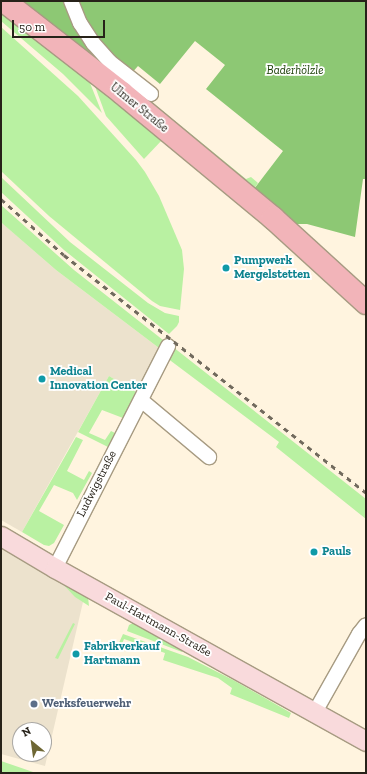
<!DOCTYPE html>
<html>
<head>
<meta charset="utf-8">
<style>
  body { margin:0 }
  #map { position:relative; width:367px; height:774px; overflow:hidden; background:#fff4df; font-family:"Zilla Slab",serif }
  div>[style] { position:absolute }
  .industrial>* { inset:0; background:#ece2cd }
  .green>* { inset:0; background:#b9f1a2 }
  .forest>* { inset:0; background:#8dc874 }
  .roads { filter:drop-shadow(1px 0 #a79b82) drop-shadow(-1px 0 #a79b82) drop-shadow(0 1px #a79b82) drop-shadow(0 -1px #a79b82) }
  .minor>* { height:14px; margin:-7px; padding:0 7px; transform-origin:7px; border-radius:7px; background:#fff }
  .secondary>* { height:19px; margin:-9.5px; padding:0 9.5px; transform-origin:9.5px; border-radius:9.5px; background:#f9dadc }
  .primary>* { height:22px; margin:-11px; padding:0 11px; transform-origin:11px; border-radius:11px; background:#f2b4b9 }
  .rail>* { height:3px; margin-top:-1.5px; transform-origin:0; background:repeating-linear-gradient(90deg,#716a5d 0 5px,transparent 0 10px) }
  .dots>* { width:11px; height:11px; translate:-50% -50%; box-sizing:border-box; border:2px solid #fff; border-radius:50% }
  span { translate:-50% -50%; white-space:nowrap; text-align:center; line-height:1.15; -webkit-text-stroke:3.5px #fff; paint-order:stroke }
  .park-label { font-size:12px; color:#163b00; font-style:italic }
  .street-label { font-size:12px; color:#272219 }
  .culture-label { font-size:12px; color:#0d838f; font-weight:700 }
  .left { translate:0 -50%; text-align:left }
  .service-label { font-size:12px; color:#4e5e75; font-weight:700 }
  .frame { position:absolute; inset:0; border:2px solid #272219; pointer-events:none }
  .north { position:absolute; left:12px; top:722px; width:40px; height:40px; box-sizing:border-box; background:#fff; border:1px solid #a9a7a3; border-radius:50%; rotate:331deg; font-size:11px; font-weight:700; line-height:16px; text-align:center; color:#272219 }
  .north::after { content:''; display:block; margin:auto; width:14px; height:18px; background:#6e6734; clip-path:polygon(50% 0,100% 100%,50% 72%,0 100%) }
  .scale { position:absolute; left:12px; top:20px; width:93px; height:18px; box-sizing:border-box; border:2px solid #272219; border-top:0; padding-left:5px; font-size:12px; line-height:14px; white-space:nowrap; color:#272219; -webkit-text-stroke:3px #fff; paint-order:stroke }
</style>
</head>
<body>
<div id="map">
  <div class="industrial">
    <i style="clip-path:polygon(1px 222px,56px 270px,159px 348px,136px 392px,109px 376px,22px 532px,1px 520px)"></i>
    <i style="clip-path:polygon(evenodd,1px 547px,86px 589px,45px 766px,1px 754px,1px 547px,20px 730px,44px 730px,44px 754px,20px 754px,20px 730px)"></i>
  </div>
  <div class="green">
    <i style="clip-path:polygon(1px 8px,88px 78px,102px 113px,63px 74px,1px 21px)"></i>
    <i style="clip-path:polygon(1px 27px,78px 96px,136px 160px,145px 172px,159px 196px,182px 250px,184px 269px,180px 310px,160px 306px,152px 301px,49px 216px,1px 171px)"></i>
    <i style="clip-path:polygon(93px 81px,163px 139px,144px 159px,106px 116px)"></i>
    <i style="clip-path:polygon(131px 85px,246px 179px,251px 177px,258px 183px,251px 193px,129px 87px)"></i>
    <i style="clip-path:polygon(1px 177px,70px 242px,148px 303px,165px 313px,179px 316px,179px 322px,177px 326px,169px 334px,64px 250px,1px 192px)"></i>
    <i style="clip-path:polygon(1px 205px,74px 270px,163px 340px,159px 348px,56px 270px,3px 224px,1px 222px)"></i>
    <i style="clip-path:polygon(173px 347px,366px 499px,366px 519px,276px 447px,279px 442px,167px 358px)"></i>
    <i style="clip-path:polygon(109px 376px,136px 392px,123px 418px,102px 410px,89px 433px,105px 440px,111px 431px,115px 433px,108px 447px,78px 432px)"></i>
    <i style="clip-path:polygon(76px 437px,83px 440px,67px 471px,84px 480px,89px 471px,92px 473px,77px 500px,73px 493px,54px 485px,39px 511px,64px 525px,54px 543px,49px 546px,44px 545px,22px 532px)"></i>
    <i style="clip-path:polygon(59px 580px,88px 597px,89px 606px,75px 597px)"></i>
    <i style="clip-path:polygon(73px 623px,75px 624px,72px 630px,58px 659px,55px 658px)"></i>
    <i style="clip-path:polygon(133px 623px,183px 649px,182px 652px,127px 631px,129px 625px)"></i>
    <i style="clip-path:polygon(123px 634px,188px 657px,235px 681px,291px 713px,289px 718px,230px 694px,232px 688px,218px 678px,163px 660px,165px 653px,124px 639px,121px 646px,118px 645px)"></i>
    <i style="clip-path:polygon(1px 761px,36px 773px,1px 773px)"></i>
  </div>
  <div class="forest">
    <i style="clip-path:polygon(18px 1px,68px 1px,106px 68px)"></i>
    <i style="clip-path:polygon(76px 1px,366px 1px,366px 179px,363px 179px,355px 237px,307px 224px,286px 224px,251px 193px,283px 151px,206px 89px,225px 65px,195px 41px,160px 84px,138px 66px,131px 74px,101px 47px)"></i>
  </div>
  <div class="roads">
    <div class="minor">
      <i style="left:71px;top:1px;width:24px;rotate:68deg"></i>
      <i style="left:80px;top:23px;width:24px;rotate:57deg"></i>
      <i style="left:93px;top:43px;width:25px;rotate:48deg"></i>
      <i style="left:110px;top:62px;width:52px;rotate:38deg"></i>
      <i style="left:141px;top:400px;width:89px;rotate:40deg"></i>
      <i style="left:55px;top:568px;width:249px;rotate:-63deg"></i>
      <i style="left:315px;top:712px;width:90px;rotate:-60.6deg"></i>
      <i style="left:359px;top:634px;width:11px;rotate:-52deg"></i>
    </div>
    <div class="secondary">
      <i style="left:1px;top:536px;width:63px;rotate:30.7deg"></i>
      <i style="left:55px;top:568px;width:356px;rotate:29.1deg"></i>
    </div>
    <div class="primary">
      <i style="left:4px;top:1px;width:150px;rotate:37.9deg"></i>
      <i style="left:122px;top:93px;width:196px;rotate:39.6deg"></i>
      <i style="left:273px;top:218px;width:126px;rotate:42.4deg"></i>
    </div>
  </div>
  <div class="rail">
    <i style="left:1px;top:199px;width:84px;rotate:41.6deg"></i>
    <i style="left:64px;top:255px;width:385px;rotate:38.2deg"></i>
  </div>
  <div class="dots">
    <i style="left:226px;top:268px;background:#0f9aa8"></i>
    <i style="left:42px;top:379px;background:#0f9aa8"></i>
    <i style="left:314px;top:552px;background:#0f9aa8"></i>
    <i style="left:76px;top:654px;background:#0f9aa8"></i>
    <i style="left:34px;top:704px;background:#5c6f8a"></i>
  </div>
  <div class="park-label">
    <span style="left:295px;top:71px">Baderhölzle</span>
  </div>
  <div class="street-label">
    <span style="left:139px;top:108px;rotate:39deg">Ulmer Straße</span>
    <span style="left:97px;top:484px;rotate:-63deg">Ludwigstraße</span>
    <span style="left:158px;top:625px;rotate:29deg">Paul-Hartmann-Straße</span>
  </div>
  <div class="culture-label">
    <span class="left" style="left:234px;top:268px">Pumpwerk<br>Mergelstetten</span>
    <span class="left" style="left:50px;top:379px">Medical<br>Innovation Center</span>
    <span class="left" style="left:322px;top:552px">Pauls</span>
    <span class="left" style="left:84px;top:654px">Fabrikverkauf<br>Hartmann</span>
  </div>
  <div class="service-label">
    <span class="left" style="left:42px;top:704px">Werksfeuerwehr</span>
  </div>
  <div class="frame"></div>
  <div class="north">N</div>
  <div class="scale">50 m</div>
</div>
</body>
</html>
